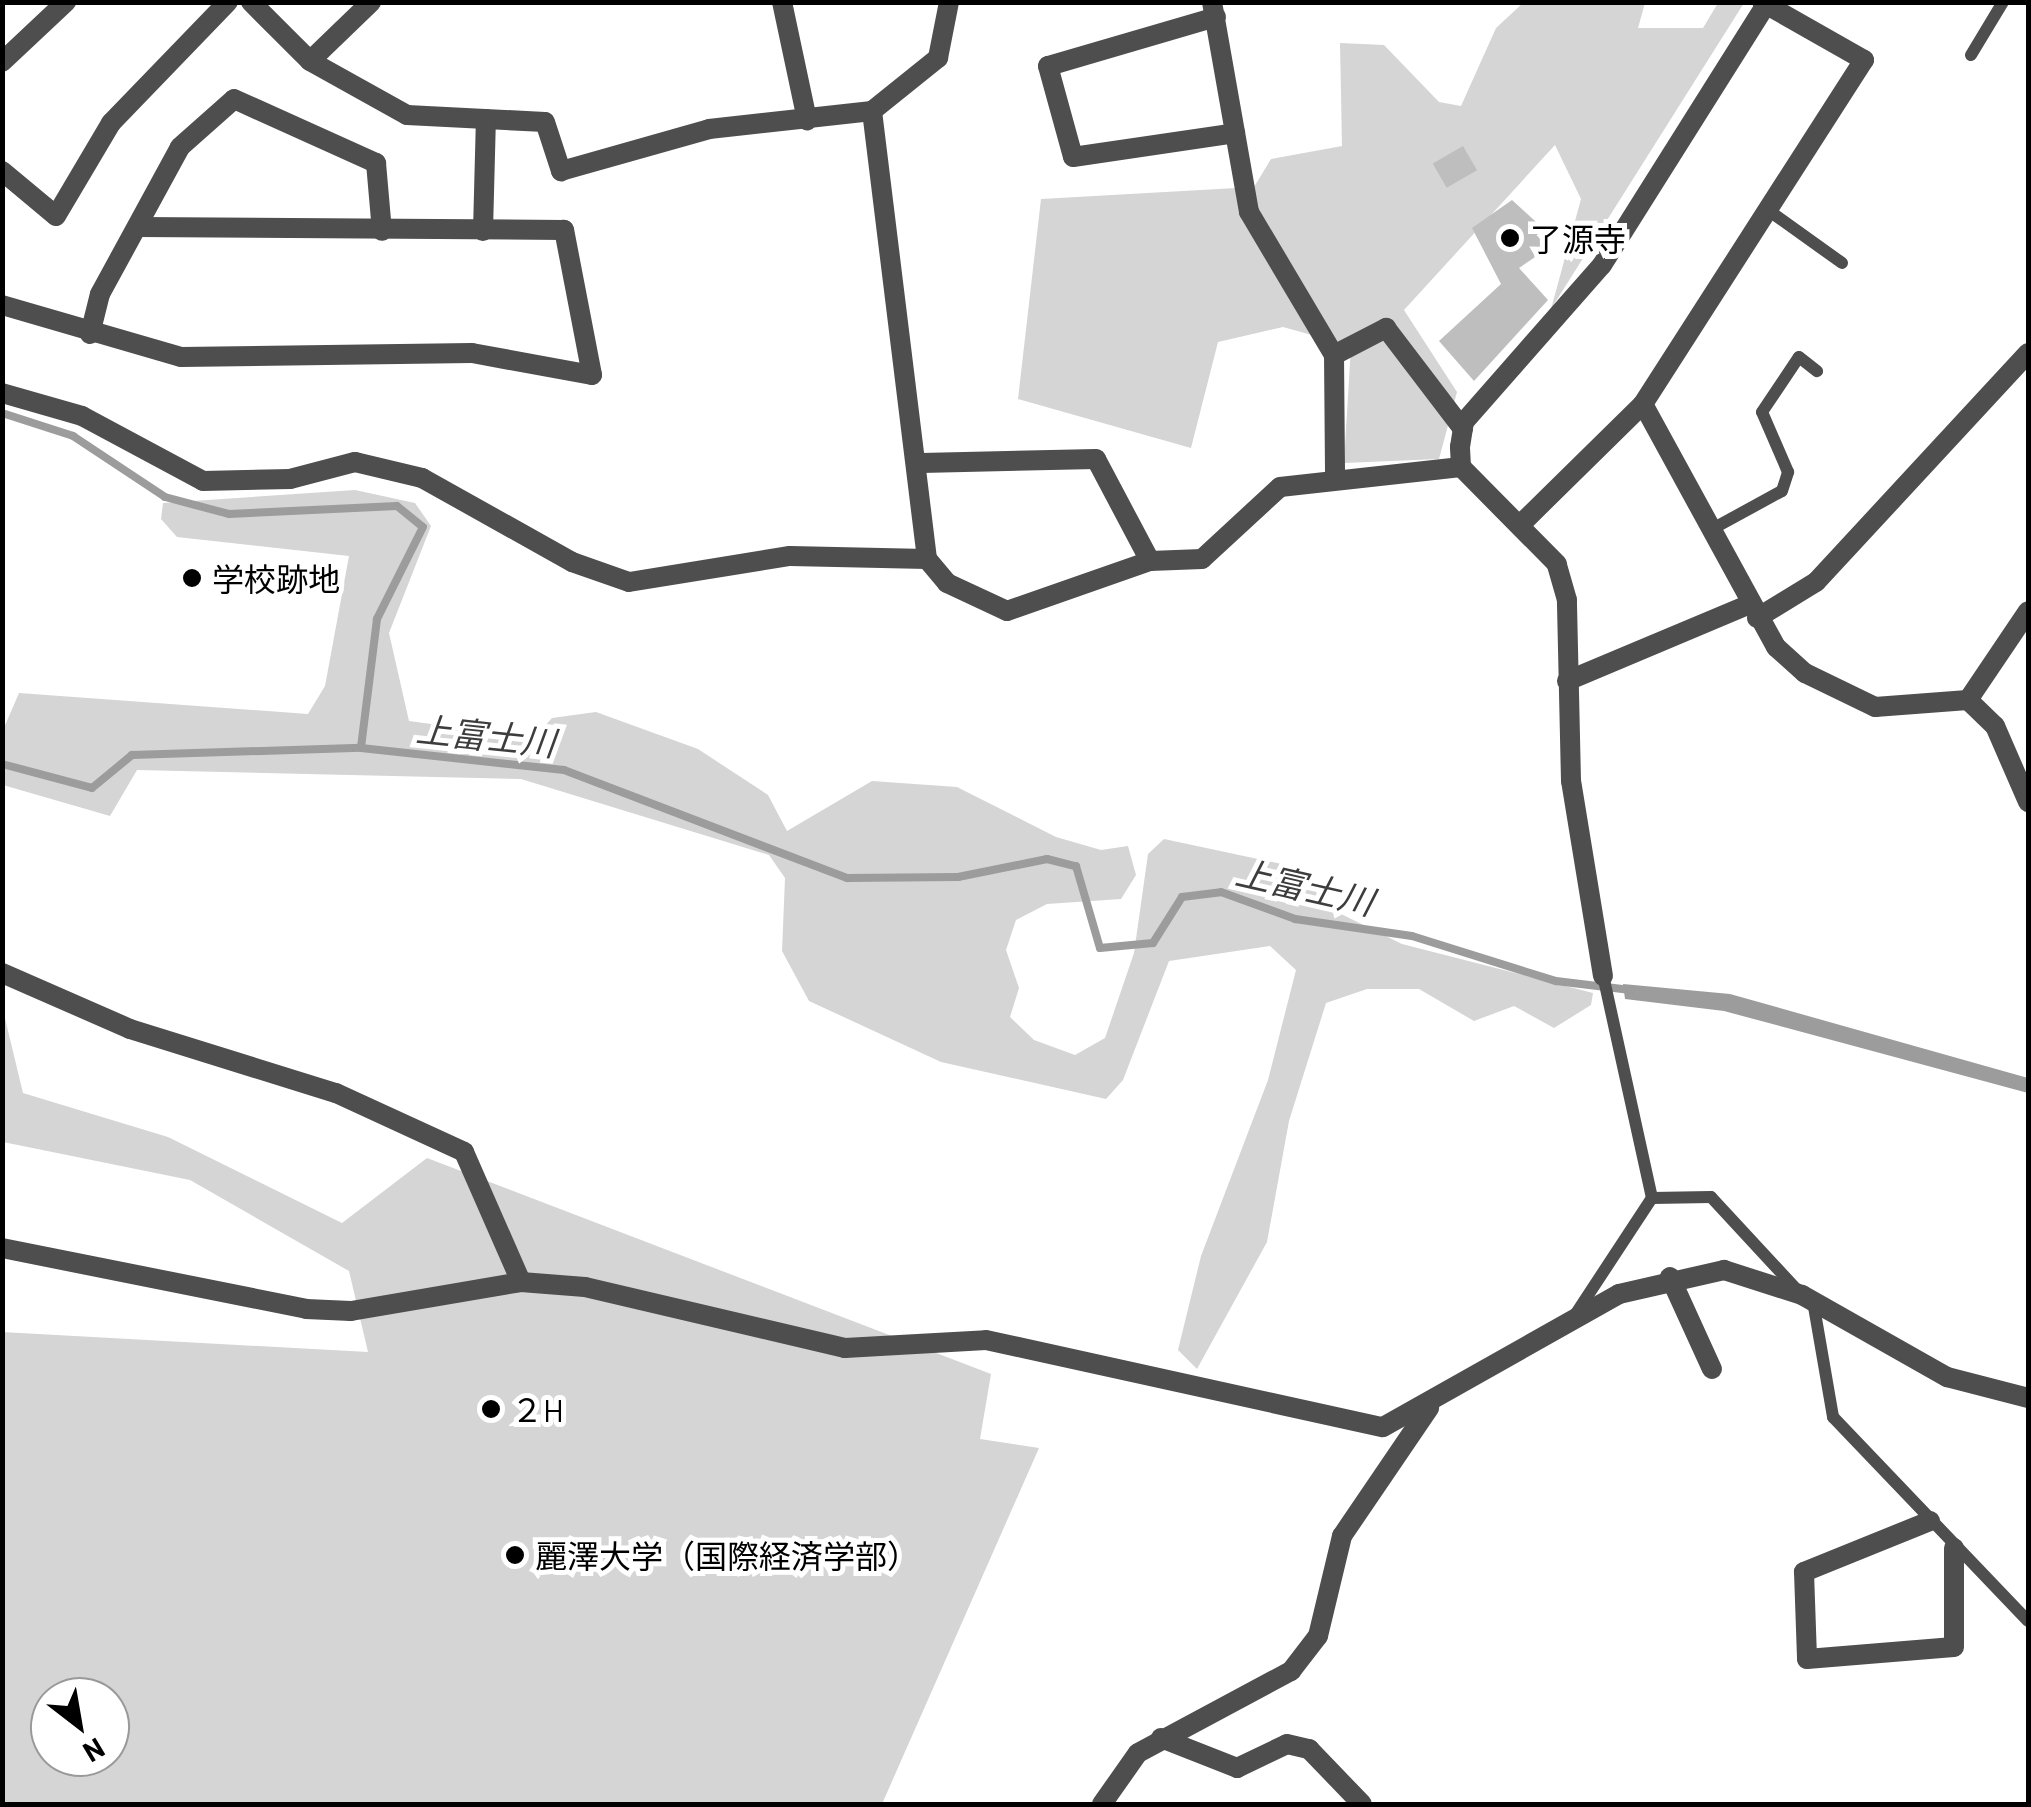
<!DOCTYPE html>
<html>
<head>
<meta charset="utf-8">
<style>
  body { margin:0 }
  #map { position:relative; width:2031px; height:1807px; overflow:hidden; background:#fff; font-family:Barlow,"Noto Sans JP",sans-serif }
  div>[style] { position:absolute }
  .green>* { inset:0; background:#d5d5d5 }
  .water>* { inset:0; background:#9c9c9c }
  .stream>* { height:8px; margin:-4px; padding:0 4px; transform-origin:4px; border-radius:4px; background:#9c9c9c }
  .building>* { inset:0; background:#bebebe; transform-origin:0 0 }
  .lane>* { height:12px; margin:-6px; padding:0 6px; transform-origin:6px; border-radius:6px; background:#4e4e4e }
  .street>* { height:20px; margin:-10px; padding:0 10px; transform-origin:10px; border-radius:10px; background:#4e4e4e }
  .dots>* { width:28px; height:28px; translate:-50% -50%; box-sizing:border-box; border:5px solid #fff; border-radius:50% }
  span { translate:-50% -50%; white-space:nowrap; text-align:center; line-height:1.15; -webkit-text-stroke:10px #fff; paint-order:stroke }
  .poi-label { font-size:32px; color:#000 }
  .left { translate:0 -50%; text-align:left }
  .water-label { font-size:35px; color:#3d3d3d; font-style:italic }
  .frame { position:absolute; inset:0; border:5px solid #000; pointer-events:none }
  .north { position:absolute; left:30px; top:1677px; width:100px; height:100px; box-sizing:border-box; background:#fff; border:2px solid #999; border-radius:50%; rotate:149deg; font-size:28px; font-weight:700; line-height:40px; text-align:center; color:#000 }
  .north::after { content:''; display:block; margin:auto; width:35px; height:45px; background:#000; clip-path:polygon(50% 0,100% 100%,50% 72%,0 100%) }
</style>
</head>
<body>
<div id="map">
  <div class="green">
    <i style="clip-path:polygon(1523px 3px,1645px 3px,1638px 28px,1703px 28px,1718px 3px,1744px 3px,1551px 309px,1581px 199px,1555px 145px,1404px 310px,1457px 392px,1439px 459px,1344px 463px,1351px 346px,1283px 327px,1218px 342px,1191px 448px,1018px 399px,1041px 199px,1254px 187px,1271px 159px,1342px 146px,1340px 43px,1384px 45px,1439px 102px,1461px 106px,1496px 28px)"></i>
    <i style="clip-path:polygon(355px 490px,415px 503px,431px 526px,389px 633px,409px 721px,534px 738px,552px 718px,596px 712px,698px 749px,768px 795px,787px 831px,872px 781px,957px 787px,1056px 837px,1101px 850px,1128px 846px,1136px 875px,1121px 899px,1047px 904px,1016px 920px,1006px 950px,1019px 988px,1010px 1017px,1034px 1040px,1075px 1055px,1105px 1038px,1134px 953px,1148px 854px,1164px 839px,1296px 867px,1329px 908px,1402px 944px,1593px 993px,1591px 1005px,1554px 1028px,1514px 1006px,1474px 1021px,1419px 989px,1367px 989px,1326px 1003px,1289px 1121px,1267px 1242px,1197px 1369px,1178px 1350px,1201px 1256px,1268px 1080px,1296px 970px,1270px 946px,1169px 961px,1123px 1080px,1106px 1099px,941px 1062px,809px 1001px,782px 951px,785px 878px,769px 855px,521px 779px,137px 770px,110px 816px,3px 785px,3px 730px,19px 693px,308px 714px,325px 686px,349px 556px,177px 537px,161px 519px,163px 503px)"></i>
    <i style="clip-path:polygon(evenodd,3px 1010px,23px 1093px,168px 1137px,342px 1223px,427px 1158px,991px 1374px,980px 1439px,1039px 1448px,882px 1804px,3px 1804px,2px 1332px,368px 1352px,349px 1271px,190px 1180px,3px 1142px,3px 1010px,50px 1697px,110px 1697px,110px 1757px,50px 1757px,50px 1697px)"></i>
  </div>
  <div class="water">
    <i style="clip-path:polygon(1623px 984px,1730px 994px,2028px 1078px,2028px 1093px,1724px 1011px,1625px 999px)"></i>
  </div>
  <div class="stream">
    <i style="left:2px;top:413px;width:75px;rotate:17.9deg"></i>
    <i style="left:73px;top:436px;width:110px;rotate:33.5deg"></i>
    <i style="left:165px;top:497px;width:66px;rotate:14.9deg"></i>
    <i style="left:229px;top:514px;width:168px;rotate:-2.7deg"></i>
    <i style="left:397px;top:506px;width:33px;rotate:39deg"></i>
    <i style="left:423px;top:527px;width:103px;rotate:116.6deg"></i>
    <i style="left:377px;top:619px;width:130px;rotate:97.1deg"></i>
    <i style="left:361px;top:748px;width:204px;rotate:6.2deg"></i>
    <i style="left:564px;top:770px;width:303px;rotate:20.9deg"></i>
    <i style="left:847px;top:878px;width:111px;rotate:-0.5deg"></i>
    <i style="left:958px;top:877px;width:91px;rotate:-11.4deg"></i>
    <i style="left:1047px;top:859px;width:30px;rotate:14deg"></i>
    <i style="left:1076px;top:866px;width:85px;rotate:73.7deg"></i>
    <i style="left:1100px;top:948px;width:53px;rotate:-5.4deg"></i>
    <i style="left:1153px;top:943px;width:54px;rotate:-57.8deg"></i>
    <i style="left:1182px;top:897px;width:39px;rotate:-7deg"></i>
    <i style="left:1221px;top:892px;width:79px;rotate:20deg"></i>
    <i style="left:1295px;top:919px;width:118px;rotate:8.3deg"></i>
    <i style="left:1412px;top:936px;width:151px;rotate:17.4deg"></i>
    <i style="left:1556px;top:981px;width:75px;rotate:6.9deg"></i>
    <i style="left:2px;top:764px;width:93px;rotate:14.9deg"></i>
    <i style="left:92px;top:788px;width:52px;rotate:-39.5deg"></i>
    <i style="left:132px;top:755px;width:229px;rotate:-1.8deg"></i>
  </div>
  <div class="building">
    <i style="left:1463px;top:146px;width:28px;height:35px;rotate:60deg"></i>
    <i style="clip-path:polygon(1512px 200px,1545px 230px,1537px 235px,1547px 249px,1519px 268px,1548px 300px,1474px 381px,1439px 341px,1501px 284px,1472px 228px)"></i>
  </div>
  <div class="lane">
    <i style="left:1971px;top:55px;width:62px;rotate:-58.9deg"></i>
    <i style="left:1768px;top:210px;width:91px;rotate:35.6deg"></i>
    <i style="left:1714px;top:528px;width:77px;rotate:-28.6deg"></i>
    <i style="left:1782px;top:491px;width:20px;rotate:-72deg"></i>
    <i style="left:1788px;top:472px;width:65px;rotate:-113.4deg"></i>
    <i style="left:1762px;top:412px;width:66px;rotate:-56.1deg"></i>
    <i style="left:1799px;top:357px;width:23px;rotate:38deg"></i>
    <i style="left:1652px;top:1198px;width:59px;rotate:-1deg"></i>
    <i style="left:1711px;top:1197px;width:131px;rotate:47.2deg"></i>
    <i style="left:1813px;top:1301px;width:118px;rotate:80.2deg"></i>
    <i style="left:1833px;top:1417px;width:282px;rotate:46.3deg"></i>
    <i style="left:1575px;top:1315px;width:140px;rotate:-56.7deg"></i>
    <i style="left:1652px;top:1198px;width:227px;rotate:-102.4deg"></i>
  </div>
  <div class="street">
    <i style="left:251px;top:2px;width:83px;rotate:45deg"></i>
    <i style="left:310px;top:61px;width:111px;rotate:29.1deg"></i>
    <i style="left:407px;top:115px;width:138px;rotate:2.9deg"></i>
    <i style="left:545px;top:122px;width:52px;rotate:71.9deg"></i>
    <i style="left:561px;top:171px;width:154px;rotate:-15.8deg"></i>
    <i style="left:709px;top:129px;width:164px;rotate:-6.3deg"></i>
    <i style="left:872px;top:111px;width:85px;rotate:-38.8deg"></i>
    <i style="left:938px;top:58px;width:57px;rotate:-78.9deg"></i>
    <i style="left:782px;top:2px;width:121px;rotate:78deg"></i>
    <i style="left:1212px;top:2px;width:213px;rotate:80deg"></i>
    <i style="left:1249px;top:212px;width:166px;rotate:59.3deg"></i>
    <i style="left:1334px;top:355px;width:123px;rotate:89.5deg"></i>
    <i style="left:1216px;top:17px;width:175px;rotate:163.7deg"></i>
    <i style="left:1048px;top:66px;width:94px;rotate:74.6deg"></i>
    <i style="left:1073px;top:157px;width:164px;rotate:-8.4deg"></i>
    <i style="left:310px;top:61px;width:85px;rotate:-44deg"></i>
    <i style="left:2px;top:62px;width:88px;rotate:-43.2deg"></i>
    <i style="left:872px;top:111px;width:451px;rotate:83deg"></i>
    <i style="left:927px;top:559px;width:31px;rotate:50deg"></i>
    <i style="left:947px;top:583px;width:66px;rotate:25deg"></i>
    <i style="left:1007px;top:611px;width:151px;rotate:-19.3deg"></i>
    <i style="left:1150px;top:561px;width:115px;rotate:-117.9deg"></i>
    <i style="left:1096px;top:459px;width:175px;rotate:178.7deg"></i>
    <i style="left:2px;top:171px;width:70px;rotate:39.8deg"></i>
    <i style="left:56px;top:216px;width:108px;rotate:-59.4deg"></i>
    <i style="left:111px;top:123px;width:168px;rotate:-46deg"></i>
    <i style="left:483px;top:231px;width:112px;rotate:-88.5deg"></i>
    <i style="left:2px;top:305px;width:186px;rotate:16.2deg"></i>
    <i style="left:181px;top:357px;width:291px;rotate:-0.8deg"></i>
    <i style="left:472px;top:353px;width:122px;rotate:10.4deg"></i>
    <i style="left:592px;top:375px;width:148px;rotate:-100.9deg"></i>
    <i style="left:564px;top:230px;width:425px;rotate:-179.6deg"></i>
    <i style="left:90px;top:334px;width:41px;rotate:-76deg"></i>
    <i style="left:100px;top:294px;width:167px;rotate:-61.4deg"></i>
    <i style="left:180px;top:147px;width:72px;rotate:-41.6deg"></i>
    <i style="left:234px;top:99px;width:156px;rotate:24.3deg"></i>
    <i style="left:376px;top:163px;width:68px;rotate:85deg"></i>
    <i style="left:1334px;top:355px;width:59px;rotate:-27.4deg"></i>
    <i style="left:1386px;top:328px;width:127px;rotate:52.7deg"></i>
    <i style="left:2px;top:393px;width:83px;rotate:16deg"></i>
    <i style="left:82px;top:416px;width:137px;rotate:28.2deg"></i>
    <i style="left:203px;top:481px;width:87px;rotate:-1.3deg"></i>
    <i style="left:290px;top:479px;width:67px;rotate:-14.7deg"></i>
    <i style="left:355px;top:462px;width:69px;rotate:13.4deg"></i>
    <i style="left:422px;top:478px;width:172px;rotate:29.2deg"></i>
    <i style="left:572px;top:562px;width:60px;rotate:19.3deg"></i>
    <i style="left:629px;top:582px;width:163px;rotate:-9.2deg"></i>
    <i style="left:790px;top:556px;width:137px;rotate:1.3deg"></i>
    <i style="left:1643px;top:404px;width:277px;rotate:61.3deg"></i>
    <i style="left:1776px;top:647px;width:39px;rotate:42deg"></i>
    <i style="left:1805px;top:673px;width:78px;rotate:25.9deg"></i>
    <i style="left:1875px;top:707px;width:93px;rotate:-4.3deg"></i>
    <i style="left:1968px;top:700px;width:37px;rotate:44deg"></i>
    <i style="left:1995px;top:726px;width:83px;rotate:66.5deg"></i>
    <i style="left:1524px;top:521px;width:167px;rotate:-44.5deg"></i>
    <i style="left:1643px;top:404px;width:409px;rotate:-57.3deg"></i>
    <i style="left:1864px;top:60px;width:117px;rotate:-150.4deg"></i>
    <i style="left:1150px;top:561px;width:52px;rotate:-2.2deg"></i>
    <i style="left:1202px;top:559px;width:106px;rotate:-42.7deg"></i>
    <i style="left:1280px;top:487px;width:182px;rotate:-6.3deg"></i>
    <i style="left:1757px;top:618px;width:69px;rotate:-31.4deg"></i>
    <i style="left:1816px;top:582px;width:312px;rotate:-47.2deg"></i>
    <i style="left:1567px;top:681px;width:199px;rotate:-22.8deg"></i>
    <i style="left:1968px;top:700px;width:107px;rotate:-56deg"></i>
    <i style="left:2px;top:973px;width:140px;rotate:23.6deg"></i>
    <i style="left:130px;top:1029px;width:216px;rotate:17.3deg"></i>
    <i style="left:336px;top:1093px;width:141px;rotate:24.7deg"></i>
    <i style="left:464px;top:1152px;width:142px;rotate:66.3deg"></i>
    <i style="left:1603px;top:976px;width:198px;rotate:-99.3deg"></i>
    <i style="left:1571px;top:781px;width:181px;rotate:-91.3deg"></i>
    <i style="left:1567px;top:600px;width:37px;rotate:-106deg"></i>
    <i style="left:1557px;top:564px;width:136px;rotate:-134.7deg"></i>
    <i style="left:1461px;top:467px;width:20px;rotate:-93deg"></i>
    <i style="left:1460px;top:447px;width:25px;rotate:-81deg"></i>
    <i style="left:1464px;top:422px;width:209px;rotate:-48.7deg"></i>
    <i style="left:1602px;top:265px;width:306px;rotate:-57.8deg"></i>
    <i style="left:2px;top:1248px;width:310px;rotate:11.3deg"></i>
    <i style="left:306px;top:1309px;width:45px;rotate:2.5deg"></i>
    <i style="left:351px;top:1311px;width:172px;rotate:-9.7deg"></i>
    <i style="left:521px;top:1282px;width:64px;rotate:4.5deg"></i>
    <i style="left:585px;top:1287px;width:267px;rotate:13.2deg"></i>
    <i style="left:845px;top:1348px;width:141px;rotate:-3.2deg"></i>
    <i style="left:986px;top:1340px;width:406px;rotate:12.4deg"></i>
    <i style="left:1383px;top:1427px;width:271px;rotate:-29.4deg"></i>
    <i style="left:1619px;top:1294px;width:108px;rotate:-12.9deg"></i>
    <i style="left:1724px;top:1270px;width:82px;rotate:17.8deg"></i>
    <i style="left:1802px;top:1295px;width:167px;rotate:29.5deg"></i>
    <i style="left:1947px;top:1377px;width:84px;rotate:14.5deg"></i>
    <i style="left:1670px;top:1277px;width:101px;rotate:65.5deg"></i>
    <i style="left:1930px;top:1521px;width:136px;rotate:158deg"></i>
    <i style="left:1804px;top:1572px;width:87px;rotate:88deg"></i>
    <i style="left:1807px;top:1659px;width:147px;rotate:-4.7deg"></i>
    <i style="left:1954px;top:1647px;width:99px;rotate:-90deg"></i>
    <i style="left:1161px;top:1738px;width:82px;rotate:21.5deg"></i>
    <i style="left:1237px;top:1768px;width:55px;rotate:-25.6deg"></i>
    <i style="left:1287px;top:1744px;width:23px;rotate:13deg"></i>
    <i style="left:1309px;top:1749px;width:76px;rotate:46.1deg"></i>
    <i style="left:1102px;top:1804px;width:62px;rotate:-54.8deg"></i>
    <i style="left:1138px;top:1753px;width:174px;rotate:-28.2deg"></i>
    <i style="left:1291px;top:1671px;width:44px;rotate:-52.4deg"></i>
    <i style="left:1318px;top:1636px;width:103px;rotate:-76.5deg"></i>
    <i style="left:1342px;top:1536px;width:155px;rotate:-55.8deg"></i>
  </div>
  <div class="dots">
    <i style="left:1510px;top:238px;background:#000"></i>
    <i style="left:192px;top:578px;background:#000"></i>
    <i style="left:491px;top:1409px;background:#000"></i>
    <i style="left:515px;top:1555px;background:#000"></i>
  </div>
  <div class="poi-label">
    <span class="left" style="left:1530px;top:238px">了源寺</span>
    <span class="left" style="left:212px;top:578px">学校跡地</span>
    <span class="left" style="left:511px;top:1409px">２H</span>
    <span class="left" style="left:535px;top:1555px">麗澤大学（国際経済学部）</span>
  </div>
  <div class="water-label">
    <span style="left:486px;top:735px;rotate:6deg">上富士川</span>
    <span style="left:1305px;top:886px;rotate:13deg">上富士川</span>
  </div>
  <div class="frame"></div>
  <div class="north">N</div>
</div>
</body>
</html>
